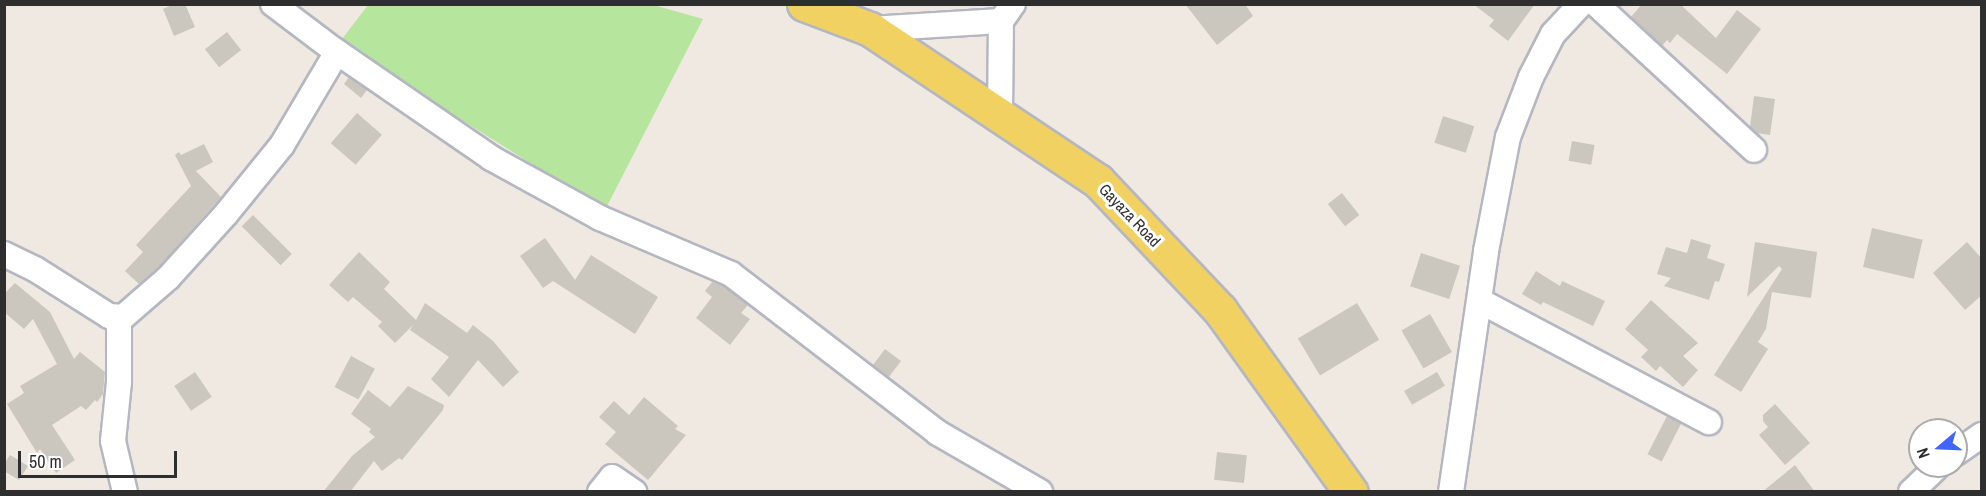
<!DOCTYPE html>
<html>
<head>
<meta charset="utf-8">
<style>
  body { margin:0 }
  #map { position:relative; width:1986px; height:496px; overflow:hidden; background:#efe9e1; font-family:"Archivo Narrow",sans-serif }
  div>[style] { position:absolute }
  .green>* { inset:0; background:#b6e59e }
  .building>* { inset:0; background:#cbc7bf; transform-origin:0 0 }
  .roads { filter:drop-shadow(2px 0 #b4b7c1) drop-shadow(-2px 0 #b4b7c1) drop-shadow(0 2px #b4b7c1) drop-shadow(0 -2px #b4b7c1) }
  .minor>* { height:24px; margin:-12px; padding:0 12px; transform-origin:12px; border-radius:12px; background:#fff }
  .primary>* { height:33px; margin:-16.5px; padding:0 16.5px; transform-origin:16.5px; border-radius:16.5px; background:#f2d163 }
  span { translate:-50% -50%; white-space:nowrap; text-align:center; line-height:1.15; -webkit-text-stroke:6px #fff; paint-order:stroke }
  .street-label { font-size:16px; color:#2e2e2e }
  .frame { position:absolute; inset:0; border:6px solid #2e2e2e; pointer-events:none }
  .north { position:absolute; left:1908px; top:418px; width:60px; height:60px; box-sizing:border-box; background:#fff; border:2px solid #ababab; border-radius:50%; rotate:251deg; font-size:16px; font-weight:700; line-height:24px; text-align:center; color:#2e2e2e }
  .north::after { content:''; display:block; margin:auto; width:21px; height:27px; background:#4264fb; clip-path:polygon(50% 0,100% 100%,50% 72%,0 100%) }
  .scale { position:absolute; left:18px; top:451px; width:159px; height:27px; box-sizing:border-box; border:3px solid #2e2e2e; border-top:0; padding-left:8px; font-size:18px; line-height:21px; white-space:nowrap; color:#2e2e2e; -webkit-text-stroke:4px #fff; paint-order:stroke }
</style>
</head>
<body>
<div id="map">
  <div class="green">
    <i style="clip-path:polygon(650px 4px,703px 19px,605px 210px,339px 43px,368px 5px)"></i>
  </div>
  <div class="building">
    <i style="clip-path:polygon(174px 4px,185px 4px,195px 27px,174px 36px,163px 9px)"></i>
    <i style="clip-path:polygon(1185px 4px,1245px 4px,1253px 16px,1217px 45px)"></i>
    <i style="clip-path:polygon(1473px 4px,1535px 4px,1508px 41px,1489px 26px,1494px 20px)"></i>
    <i style="clip-path:polygon(1642px 4px,1680px 4px,1716px 38px,1737px 10px,1761px 29px,1727px 74px,1677px 34px,1670px 43px,1667px 40px,1662px 46px,1631px 17px)"></i>
    <i style="left:227px;top:32px;width:23px;height:28px;rotate:52deg"></i>
    <i style="clip-path:polygon(349px 77px,367px 90px,361px 98px,344px 84px)"></i>
    <i style="clip-path:polygon(1754px 96px,1775px 99px,1770px 135px,1756px 133px,1750px 127px)"></i>
    <i style="left:357px;top:113px;width:33px;height:40px;rotate:41deg"></i>
    <i style="left:1443px;top:116px;width:33px;height:28px;rotate:18deg"></i>
    <i style="left:1572px;top:141px;width:23px;height:20px;rotate:10deg"></i>
    <i style="clip-path:polygon(204px 144px,213px 162px,196px 171px,221px 197px,158px 268px,139px 284px,125px 271px,143px 252px,136px 245px,191px 186px,175px 155px,179px 152px,181px 155px)"></i>
    <i style="left:1342px;top:193px;width:28px;height:18px;rotate:52deg"></i>
    <i style="left:253px;top:215px;width:55px;height:16px;rotate:45deg"></i>
    <i style="left:1872px;top:228px;width:52px;height:40px;rotate:13deg"></i>
    <i style="clip-path:polygon(545px 238px,575px 280px,591px 255px,658px 297px,635px 334px,553px 281px,543px 288px,520px 256px)"></i>
    <i style="clip-path:polygon(1691px 239px,1711px 245px,1707px 258px,1725px 264px,1719px 282px,1715px 281px,1709px 300px,1664px 286px,1671px 278px,1657px 274px,1666px 247px,1687px 253px)"></i>
    <i style="clip-path:polygon(1755px 242px,1817px 252px,1811px 298px,1772px 292px,1766px 329px,1758px 342px,1768px 349px,1741px 392px,1714px 375px,1782px 269px,1779px 266px,1747px 297px)"></i>
    <i style="clip-path:polygon(1967px 242px,1982px 259px,1982px 295px,1965px 310px,1933px 273px)"></i>
    <i style="clip-path:polygon(359px 252px,390px 282px,384px 289px,416px 320px,425px 303px,467px 333px,473px 325px,493px 341px,519px 372px,503px 387px,478px 360px,449px 397px,431px 379px,449px 357px,410px 330px,413px 325px,395px 343px,378px 326px,382px 322px,353px 297px,348px 302px,329px 285px)"></i>
    <i style="left:1421px;top:253px;width:41px;height:35px;rotate:18deg"></i>
    <i style="clip-path:polygon(1536px 271px,1560px 286px,1562px 281px,1605px 301px,1593px 326px,1543px 302px,1541px 305px,1522px 294px)"></i>
    <i style="clip-path:polygon(712px 282px,724px 286px,748px 305px,741px 313px,750px 319px,730px 345px,696px 318px,712px 297px,705px 291px)"></i>
    <i style="clip-path:polygon(15px 283px,50px 312px,74px 359px,80px 352px,105px 372px,103px 394px,97px 402px,95px 400px,86px 410px,81px 406px,52px 425px,75px 460px,56px 473px,40px 449px,37px 453px,7px 404px,24px 393px,20px 386px,57px 364px,33px 319px,24px 329px,4px 312px,4px 294px)"></i>
    <i style="clip-path:polygon(1651px 300px,1698px 343px,1683px 356px,1698px 370px,1683px 387px,1660px 366px,1656px 371px,1641px 357px,1648px 350px,1625px 329px)"></i>
    <i style="left:1357px;top:303px;width:43px;height:69px;rotate:59deg"></i>
    <i style="left:1430px;top:314px;width:44px;height:33px;rotate:60deg"></i>
    <i style="left:885px;top:349px;width:20px;height:20px;rotate:37deg"></i>
    <i style="left:351px;top:356px;width:27px;height:35px;rotate:28deg"></i>
    <i style="left:195px;top:372px;width:30px;height:25px;rotate:56deg"></i>
    <i style="left:1437px;top:372px;width:16px;height:38px;rotate:60deg"></i>
    <i style="clip-path:polygon(408px 386px,444px 405px,443px 410px,402px 460px,399px 458px,382px 471px,374px 461px,350px 492px,323px 492px,352px 456px,375px 437px,369px 432px,371px 429px,351px 414px,368px 390px,390px 407px)"></i>
    <i style="clip-path:polygon(644px 397px,678px 426px,675px 429px,686px 435px,648px 480px,605px 444px,616px 432px,599px 417px,614px 401px,629px 415px)"></i>
    <i style="clip-path:polygon(1775px 404px,1810px 443px,1785px 465px,1759px 435px,1768px 427px,1763px 421px,1763px 415px)"></i>
    <i style="left:1667px;top:416px;width:16px;height:43px;rotate:27deg"></i>
    <i style="left:1217px;top:452px;width:30px;height:28px;rotate:6deg"></i>
    <i style="clip-path:polygon(10px 455px,28px 466px,19px 480px,4px 471px,4px 464px)"></i>
    <i style="clip-path:polygon(1795px 465px,1815px 492px,1762px 492px)"></i>
  </div>
  <div class="roads">
    <div class="minor">
      <i style="left:273px;top:4px;width:76px;rotate:37deg"></i>
      <i style="left:334px;top:50px;width:191px;rotate:34.5deg"></i>
      <i style="left:491px;top:158px;width:124px;rotate:28.8deg"></i>
      <i style="left:600px;top:218px;width:142px;rotate:23.1deg"></i>
      <i style="left:731px;top:274px;width:261px;rotate:37.5deg"></i>
      <i style="left:938px;top:433px;width:118px;rotate:30deg"></i>
      <i style="left:1596px;top:4px;width:215px;rotate:42.7deg"></i>
      <i style="left:870px;top:29px;width:131px;rotate:-3.5deg"></i>
      <i style="left:1000px;top:115px;width:94px;rotate:-89.4deg"></i>
      <i style="left:1001px;top:21px;width:21px;rotate:-55deg"></i>
      <i style="left:4px;top:254px;width:34px;rotate:26deg"></i>
      <i style="left:35px;top:269px;width:88px;rotate:32.4deg"></i>
      <i style="left:109px;top:316px;width:14px;rotate:4deg"></i>
      <i style="left:123px;top:317px;width:60px;rotate:-40.9deg"></i>
      <i style="left:168px;top:278px;width:86px;rotate:-47.8deg"></i>
      <i style="left:226px;top:214px;width:89px;rotate:-50.9deg"></i>
      <i style="left:282px;top:145px;width:108px;rotate:-59.4deg"></i>
      <i style="left:1480px;top:301px;width:259px;rotate:27.9deg"></i>
      <i style="left:119px;top:318px;width:64px;rotate:90deg"></i>
      <i style="left:119px;top:382px;width:59px;rotate:95.8deg"></i>
      <i style="left:113px;top:441px;width:52px;rotate:76.8deg"></i>
      <i style="left:1956px;top:453px;width:32px;rotate:-35deg"></i>
      <i style="left:600px;top:492px;width:19px;rotate:-51deg"></i>
      <i style="left:612px;top:477px;width:27px;rotate:34deg"></i>
      <i style="left:1451px;top:492px;width:244px;rotate:-81.7deg"></i>
      <i style="left:1486px;top:251px;width:116px;rotate:-79.1deg"></i>
      <i style="left:1508px;top:137px;width:64px;rotate:-69deg"></i>
      <i style="left:1531px;top:77px;width:48px;rotate:-62.9deg"></i>
      <i style="left:1553px;top:34px;width:41px;rotate:-47deg"></i>
      <i style="left:1911px;top:492px;width:37px;rotate:-44deg"></i>
    </div>
    <div class="primary">
      <i style="left:804px;top:4px;width:71px;rotate:20.7deg"></i>
      <i style="left:870px;top:29px;width:274px;rotate:33.7deg"></i>
      <i style="left:1098px;top:181px;width:178px;rotate:46.6deg"></i>
      <i style="left:1220px;top:310px;width:224px;rotate:54.3deg"></i>
    </div>
  </div>
  <div class="street-label">
    <span style="left:1130px;top:215px;rotate:46deg">Gayaza Road</span>
  </div>
  <div class="frame"></div>
  <div class="north">N</div>
  <div class="scale">50 m</div>
</div>
</body>
</html>
